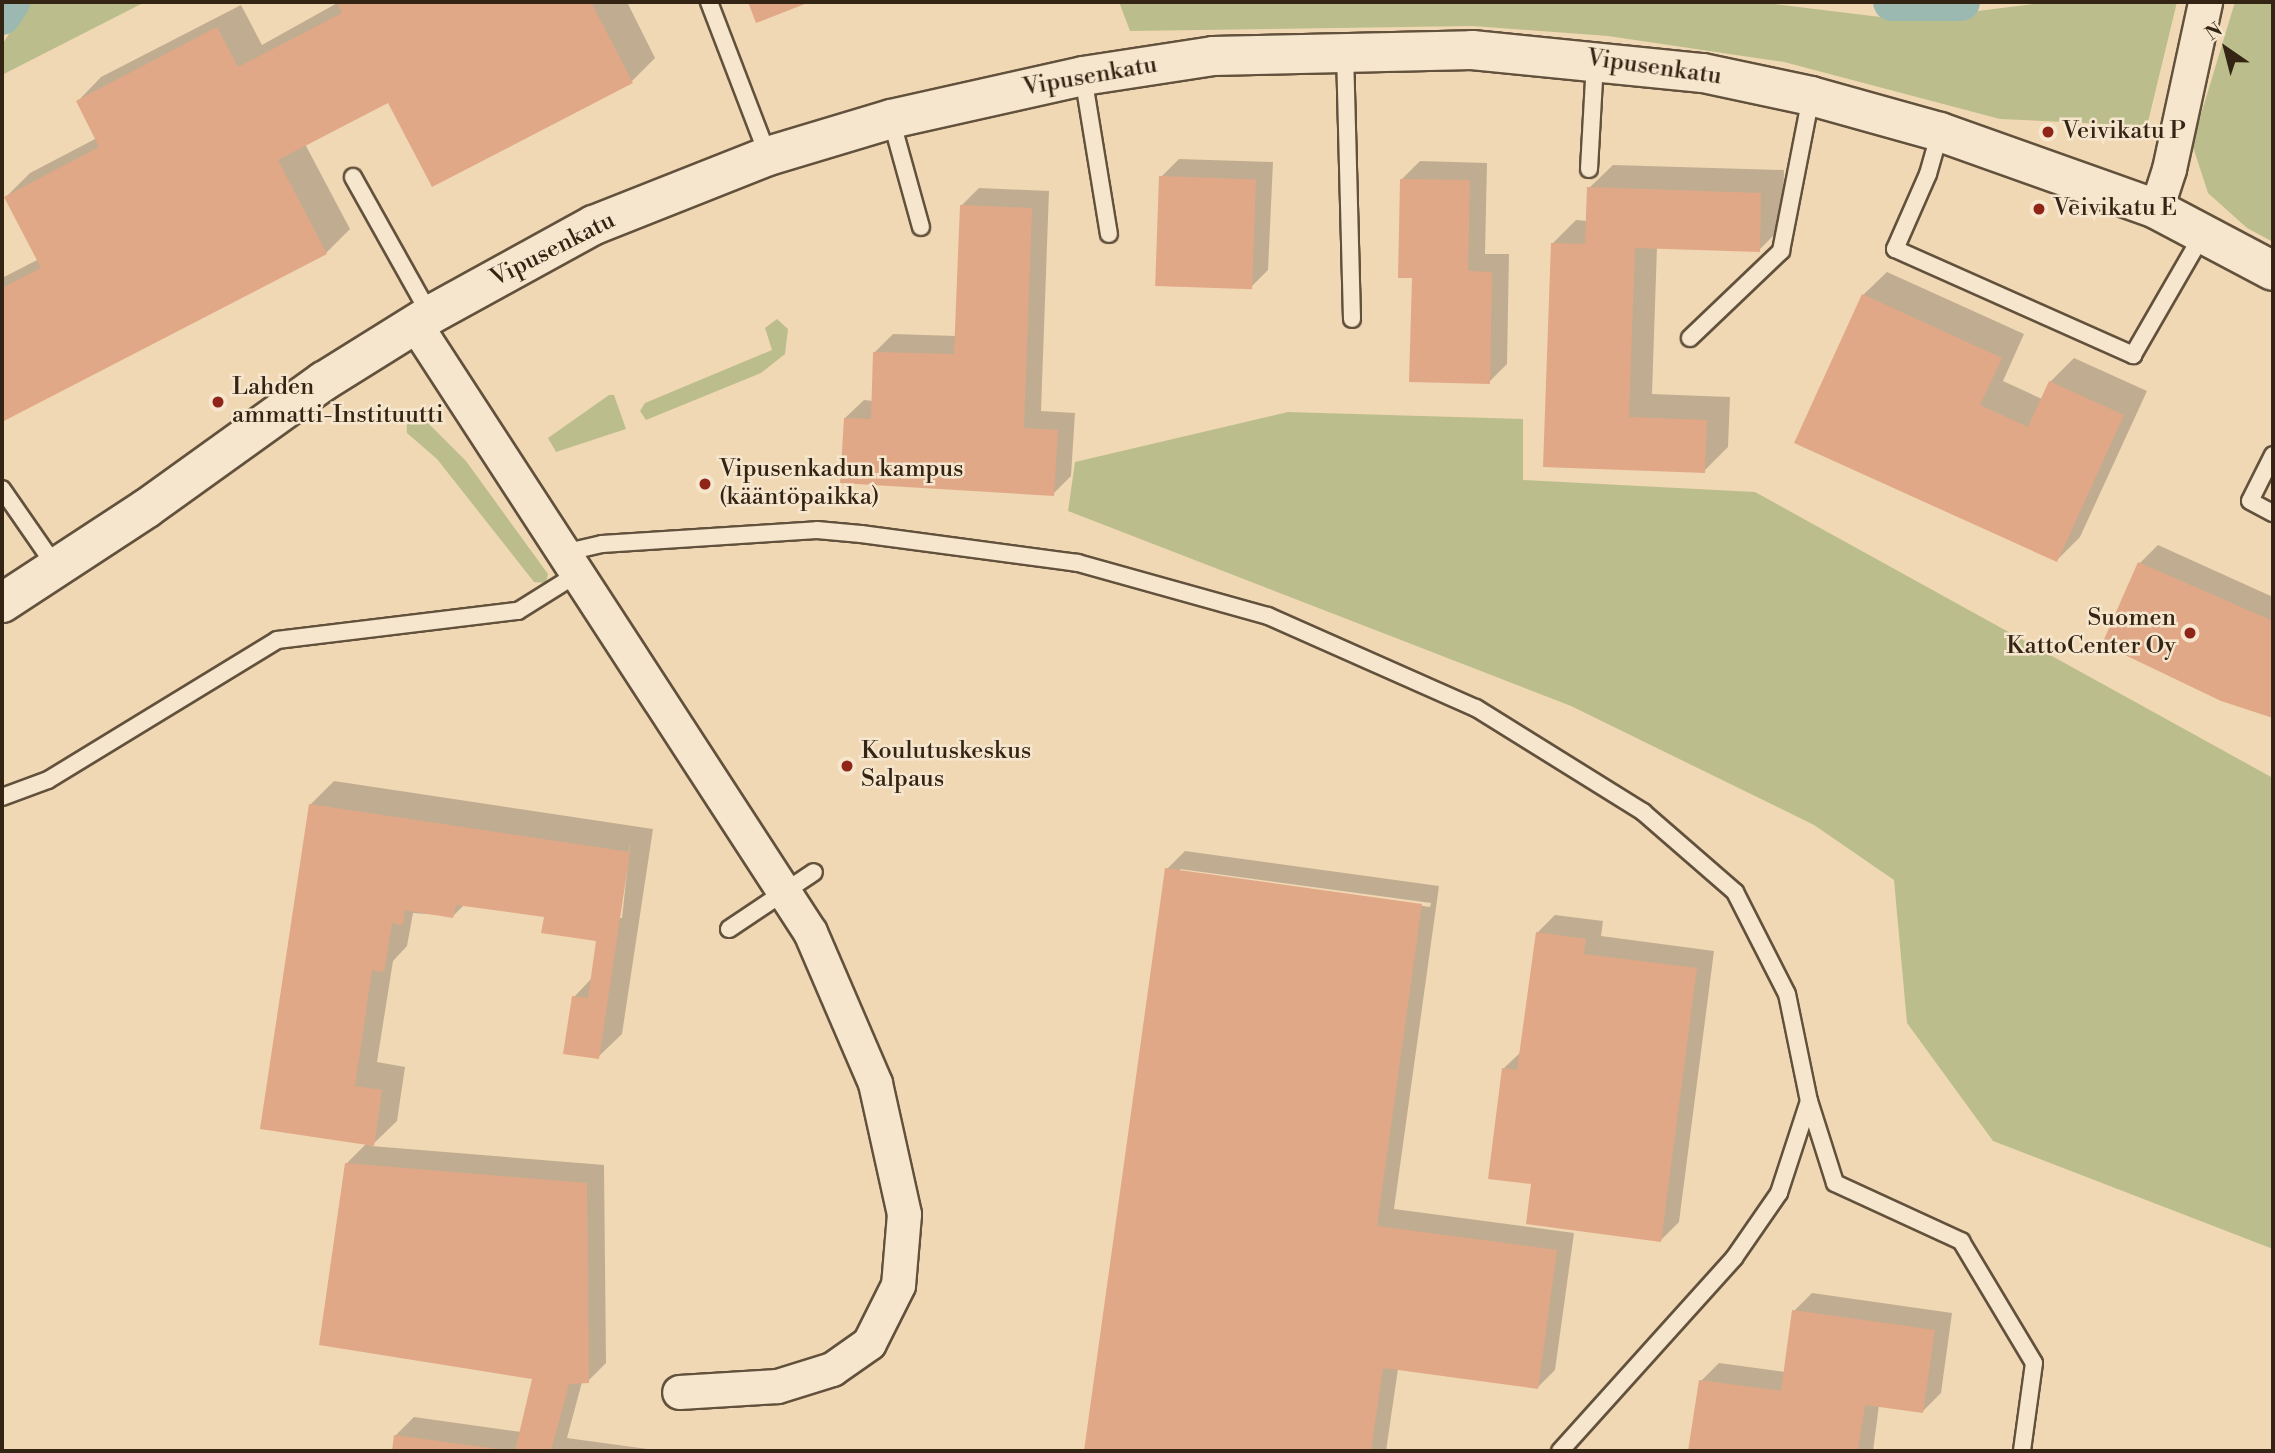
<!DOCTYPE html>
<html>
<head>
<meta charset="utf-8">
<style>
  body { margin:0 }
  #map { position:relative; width:2275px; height:1453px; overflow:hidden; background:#f1d8b4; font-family:"Libre Bodoni",serif }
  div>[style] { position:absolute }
  .green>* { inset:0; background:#bbbe8c }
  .shadow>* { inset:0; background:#0003 }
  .canal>* { height:38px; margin:-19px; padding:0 19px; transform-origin:19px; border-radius:19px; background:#9bb9b1 }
  .building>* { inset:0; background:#e1a887; transform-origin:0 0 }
  .roads { filter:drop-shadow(2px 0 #62513c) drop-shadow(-2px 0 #62513c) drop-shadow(0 2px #62513c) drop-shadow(0 -2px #62513c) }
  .service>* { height:16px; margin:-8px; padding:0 8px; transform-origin:8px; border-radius:8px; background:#f6e6ce }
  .minor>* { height:33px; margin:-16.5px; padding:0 16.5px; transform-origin:16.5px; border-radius:16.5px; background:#f6e6ce }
  .tertiary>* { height:38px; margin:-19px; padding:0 19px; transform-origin:19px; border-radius:19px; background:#f6e6ce }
  .dots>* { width:19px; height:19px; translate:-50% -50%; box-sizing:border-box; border:4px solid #f6e6ce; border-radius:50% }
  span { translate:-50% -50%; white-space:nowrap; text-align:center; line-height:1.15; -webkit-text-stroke:5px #f6e6ce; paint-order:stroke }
  .street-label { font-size:24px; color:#332414 }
  .poi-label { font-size:24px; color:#332414 }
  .left { translate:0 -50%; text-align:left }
  .right { translate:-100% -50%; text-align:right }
  .frame { position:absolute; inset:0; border:4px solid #332414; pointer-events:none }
  .north { position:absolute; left:2191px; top:14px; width:70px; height:70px; -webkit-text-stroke:5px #f6e6ce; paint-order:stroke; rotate:325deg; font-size:19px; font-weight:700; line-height:28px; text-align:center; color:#332414 }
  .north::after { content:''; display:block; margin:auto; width:24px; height:32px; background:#332414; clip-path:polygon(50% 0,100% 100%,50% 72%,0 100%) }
</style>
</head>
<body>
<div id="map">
  <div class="green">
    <i style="clip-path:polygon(29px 2px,145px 2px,2px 75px,2px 45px)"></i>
    <i style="clip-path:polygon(1119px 2px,1757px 2px,1905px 20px,2051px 2px,2177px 2px,2147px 126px,2000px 119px,1784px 62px,1608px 36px,1472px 26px,1130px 31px)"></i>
    <i style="clip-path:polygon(2235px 2px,2273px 2px,2273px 242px,2247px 228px,2208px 193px,2192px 144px)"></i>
    <i style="clip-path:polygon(777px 319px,788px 329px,785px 354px,761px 373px,646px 420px,640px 411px,645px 403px,772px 350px,765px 328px)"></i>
    <i style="clip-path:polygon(609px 395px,614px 395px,626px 429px,556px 452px,548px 438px)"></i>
    <i style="clip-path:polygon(406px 411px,419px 414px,466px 461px,548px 574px,546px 583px,534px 582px,437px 459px,407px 433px)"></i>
    <i style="clip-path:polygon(1288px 412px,1523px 419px,1523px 480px,1755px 492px,2273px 778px,2273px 1249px,1993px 1141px,1907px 1023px,1894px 880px,1814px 825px,1571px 706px,1068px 511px,1075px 462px)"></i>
  </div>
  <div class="shadow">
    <i style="clip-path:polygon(339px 2px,627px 2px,655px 58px,632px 81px,389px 101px,305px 144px,350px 229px,326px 253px,2px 420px,2px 278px,39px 259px,6px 197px,30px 173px,97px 138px,78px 101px,101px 77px,241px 5px,262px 45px)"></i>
    <i style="clip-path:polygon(1179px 159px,1273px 162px,1268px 270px,1250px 288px,1161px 177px)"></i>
    <i style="clip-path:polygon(1420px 161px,1487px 163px,1485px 254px,1509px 254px,1507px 364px,1489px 382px,1414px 276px,1402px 179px)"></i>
    <i style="clip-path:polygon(1613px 165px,1784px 170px,1783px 226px,1759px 250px,1657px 247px,1652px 394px,1730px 397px,1728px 447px,1704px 471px,1545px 466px,1552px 244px,1576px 220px,1588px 221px,1589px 188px)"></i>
    <i style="clip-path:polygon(979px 188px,1049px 191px,1041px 411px,1075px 413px,1071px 476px,1053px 494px,845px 418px,864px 400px,873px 401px,875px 352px,893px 334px,957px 336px,961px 206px)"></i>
    <i style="clip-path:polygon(1887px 272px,2024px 334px,2003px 381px,2042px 399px,2050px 382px,2074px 358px,2147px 391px,2080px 537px,2057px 560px,1863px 295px)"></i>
    <i style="clip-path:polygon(2158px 545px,2273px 597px,2273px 716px,2222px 700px,2104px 643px,2140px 563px)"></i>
    <i style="clip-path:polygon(evenodd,334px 781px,653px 829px,622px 1034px,598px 1057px,574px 997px,592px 978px,598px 939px,546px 916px,465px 904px,453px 916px,413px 913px,407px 946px,393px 961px,377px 1062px,405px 1067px,397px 1121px,371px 1146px,604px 1165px,606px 1363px,588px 1381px,582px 1382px,567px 1438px,662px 1451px,394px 1451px,396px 1435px,414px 1417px,521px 1432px,534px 1378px,346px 1164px,367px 1143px,262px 1128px,310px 805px,334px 781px,630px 843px,622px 918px,619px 918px,630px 843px)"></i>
    <i style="clip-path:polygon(evenodd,1185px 851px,1439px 886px,1394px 1209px,1574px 1233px,1555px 1370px,1537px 1388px,1398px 1369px,1386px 1451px,1086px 1451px,1167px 869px,1185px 851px,1180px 869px,1431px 903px,1430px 907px,1180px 872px,1180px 869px)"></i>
    <i style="clip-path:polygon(1555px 915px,1603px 921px,1601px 936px,1714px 951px,1679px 1222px,1661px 1240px,1533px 1183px,1504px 1068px,1522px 1051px,1537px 933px)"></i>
    <i style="clip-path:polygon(1812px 1293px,1952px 1313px,1941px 1393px,1923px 1411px,1879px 1405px,1873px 1451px,1690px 1451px,1701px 1381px,1719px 1363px,1785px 1372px,1794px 1311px)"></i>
  </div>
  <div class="canal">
    <i style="left:1892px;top:2px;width:69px"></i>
    <i style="left:2px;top:16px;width:17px;rotate:-57deg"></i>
  </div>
  <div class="building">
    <i style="clip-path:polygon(337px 2px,591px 2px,633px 83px,432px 187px,388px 103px,278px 160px,327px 254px,2px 422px,2px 288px,41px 268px,4px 197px,99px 147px,76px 101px,217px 27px,238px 67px,342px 13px)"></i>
    <i style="clip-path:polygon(748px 2px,810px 2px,756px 23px)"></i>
    <i style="left:1159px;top:176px;width:97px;height:110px;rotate:2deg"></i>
    <i style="clip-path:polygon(1400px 179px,1470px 180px,1468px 271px,1492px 272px,1490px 384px,1409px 382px,1412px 278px,1398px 278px)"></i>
    <i style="clip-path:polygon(1587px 187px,1761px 193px,1760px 252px,1635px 248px,1629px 417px,1707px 420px,1705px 473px,1543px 467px,1551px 243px,1585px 244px)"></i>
    <i style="clip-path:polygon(960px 205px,1032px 208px,1024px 428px,1058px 430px,1054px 496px,840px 483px,844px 418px,871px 419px,873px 352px,954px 354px)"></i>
    <i style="clip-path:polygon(1862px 294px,2002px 358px,1980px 405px,2028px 427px,2049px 381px,2124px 415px,2057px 562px,1794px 443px)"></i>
    <i style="clip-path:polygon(2138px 562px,2273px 621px,2273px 718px,2221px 701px,2102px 644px)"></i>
    <i style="clip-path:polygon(309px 804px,630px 852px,599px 1059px,563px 1054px,572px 996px,588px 998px,596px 941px,541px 933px,544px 917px,456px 905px,453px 918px,405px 910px,403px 925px,392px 923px,384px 972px,372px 970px,355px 1086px,382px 1090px,374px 1146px,260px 1129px)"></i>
    <i style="clip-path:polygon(1165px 868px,1422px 904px,1377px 1226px,1557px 1250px,1538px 1389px,1383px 1368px,1371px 1451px,1084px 1451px)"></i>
    <i style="clip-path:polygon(1536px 932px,1586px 939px,1584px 954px,1697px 968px,1661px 1242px,1526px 1224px,1531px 1184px,1488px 1179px,1502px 1068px,1517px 1070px)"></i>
    <i style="clip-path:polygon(345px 1163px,587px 1183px,589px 1383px,569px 1384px,551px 1451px,515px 1451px,532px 1379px,319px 1345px)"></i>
    <i style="clip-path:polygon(1792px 1310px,1935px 1330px,1923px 1413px,1865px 1405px,1858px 1451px,1688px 1451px,1699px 1380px,1781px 1391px)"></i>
    <i style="clip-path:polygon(394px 1435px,505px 1450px,505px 1451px,392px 1451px)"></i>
  </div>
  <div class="roads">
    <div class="service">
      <i style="left:709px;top:2px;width:165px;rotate:69deg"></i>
      <i style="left:1345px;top:52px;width:267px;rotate:88.5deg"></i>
      <i style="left:1083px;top:76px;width:160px;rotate:80.7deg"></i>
      <i style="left:891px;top:119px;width:112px;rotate:74.5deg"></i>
      <i style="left:1940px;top:132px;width:44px;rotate:105.9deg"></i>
      <i style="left:1928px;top:174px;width:82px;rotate:113.7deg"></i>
      <i style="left:1895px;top:249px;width:261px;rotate:24deg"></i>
      <i style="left:2133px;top:355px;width:140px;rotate:-60deg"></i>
      <i style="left:1589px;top:169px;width:107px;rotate:-86.8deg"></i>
      <i style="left:353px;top:177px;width:158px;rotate:60.8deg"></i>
      <i style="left:1690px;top:338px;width:126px;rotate:-43.7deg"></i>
      <i style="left:1781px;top:251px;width:158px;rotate:-79deg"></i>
      <i style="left:2273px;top:455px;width:51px;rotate:116.6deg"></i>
      <i style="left:2250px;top:501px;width:26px;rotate:28deg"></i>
      <i style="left:2px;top:489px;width:95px;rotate:55.3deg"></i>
      <i style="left:563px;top:553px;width:40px;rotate:-13deg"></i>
      <i style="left:602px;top:544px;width:215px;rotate:-3.7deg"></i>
      <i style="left:817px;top:530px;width:44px;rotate:5.2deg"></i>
      <i style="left:861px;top:534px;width:219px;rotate:7.6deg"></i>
      <i style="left:1078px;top:563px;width:197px;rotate:15.6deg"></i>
      <i style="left:1268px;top:616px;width:227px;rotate:23.9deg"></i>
      <i style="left:1476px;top:708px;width:197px;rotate:31.9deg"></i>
      <i style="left:1643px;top:812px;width:122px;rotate:41deg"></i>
      <i style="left:1735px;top:892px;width:114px;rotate:63deg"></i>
      <i style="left:1787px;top:994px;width:109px;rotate:78.4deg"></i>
      <i style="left:1809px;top:1101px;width:97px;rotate:108.1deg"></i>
      <i style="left:1779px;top:1193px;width:79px;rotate:124.7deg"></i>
      <i style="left:1734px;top:1258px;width:260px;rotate:132deg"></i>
      <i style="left:2px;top:797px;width:49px;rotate:-20.3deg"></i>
      <i style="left:48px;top:780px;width:268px;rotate:-31.4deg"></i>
      <i style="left:277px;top:640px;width:243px;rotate:-6.9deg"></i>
      <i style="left:518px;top:611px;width:66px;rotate:-32deg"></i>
      <i style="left:729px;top:929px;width:102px;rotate:-33.8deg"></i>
      <i style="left:1809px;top:1101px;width:86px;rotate:72.4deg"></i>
      <i style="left:1835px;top:1183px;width:139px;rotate:24.7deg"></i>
      <i style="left:1961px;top:1241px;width:142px;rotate:59.1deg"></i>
      <i style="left:2034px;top:1363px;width:89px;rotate:97.8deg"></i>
    </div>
    <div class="minor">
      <i style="left:2156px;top:209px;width:42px;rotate:-72deg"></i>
      <i style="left:2169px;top:169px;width:171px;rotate:-77.8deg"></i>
      <i style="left:415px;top:324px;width:725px;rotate:56.99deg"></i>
      <i style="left:810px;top:932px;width:164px;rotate:66.7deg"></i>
      <i style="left:875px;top:1083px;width:134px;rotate:77.5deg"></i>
      <i style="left:904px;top:1214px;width:71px;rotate:94.8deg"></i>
      <i style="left:898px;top:1285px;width:65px;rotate:116.6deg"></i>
      <i style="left:869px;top:1343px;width:45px;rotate:144.9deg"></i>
      <i style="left:832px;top:1369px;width:58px;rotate:162.8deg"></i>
      <i style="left:777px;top:1386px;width:98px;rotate:176.5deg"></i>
    </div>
    <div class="tertiary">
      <i style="left:2px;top:603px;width:173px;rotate:-33.2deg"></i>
      <i style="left:147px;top:508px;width:218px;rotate:-35.7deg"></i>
      <i style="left:324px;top:381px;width:125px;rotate:-31.9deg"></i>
      <i style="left:430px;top:315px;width:187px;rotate:-28.8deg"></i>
      <i style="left:594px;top:225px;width:187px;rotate:-21.6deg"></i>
      <i style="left:768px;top:156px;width:128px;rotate:-16.7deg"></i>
      <i style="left:891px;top:119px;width:197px;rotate:-12.6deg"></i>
      <i style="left:1083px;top:76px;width:132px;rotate:-8.7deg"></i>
      <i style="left:1213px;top:56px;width:259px;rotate:-1.3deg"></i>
      <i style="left:1472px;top:50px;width:232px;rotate:5.7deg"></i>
      <i style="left:1703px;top:73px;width:110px;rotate:12deg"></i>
      <i style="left:1811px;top:96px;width:134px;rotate:15.6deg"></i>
      <i style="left:1940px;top:132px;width:229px;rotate:19.6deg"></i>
      <i style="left:2156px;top:209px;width:132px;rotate:27.9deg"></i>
    </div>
  </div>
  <div class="dots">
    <i style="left:2048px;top:132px;background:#8f2418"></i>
    <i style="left:2039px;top:209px;background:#8f2418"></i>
    <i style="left:218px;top:402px;background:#8f2418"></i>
    <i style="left:705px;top:484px;background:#8f2418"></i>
    <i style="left:2190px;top:633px;background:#8f2418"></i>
    <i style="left:847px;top:766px;background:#8f2418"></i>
  </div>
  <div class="street-label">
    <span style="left:1654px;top:68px;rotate:8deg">Vipusenkatu</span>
    <span style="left:1090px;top:77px;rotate:-10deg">Vipusenkatu</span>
    <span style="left:553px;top:250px;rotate:-27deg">Vipusenkatu</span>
  </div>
  <div class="poi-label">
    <span class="left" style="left:2062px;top:132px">Veivikatu P</span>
    <span class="left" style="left:2053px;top:209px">Veivikatu E</span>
    <span class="left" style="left:232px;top:402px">Lahden<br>ammatti-Instituutti</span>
    <span class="left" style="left:719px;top:484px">Vipusenkadun kampus<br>(kääntöpaikka)</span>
    <span class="right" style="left:2176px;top:633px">Suomen<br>KattoCenter Oy</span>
    <span class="left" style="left:861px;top:766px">Koulutuskeskus<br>Salpaus</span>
  </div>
  <div class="frame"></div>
  <div class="north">N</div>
</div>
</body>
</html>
